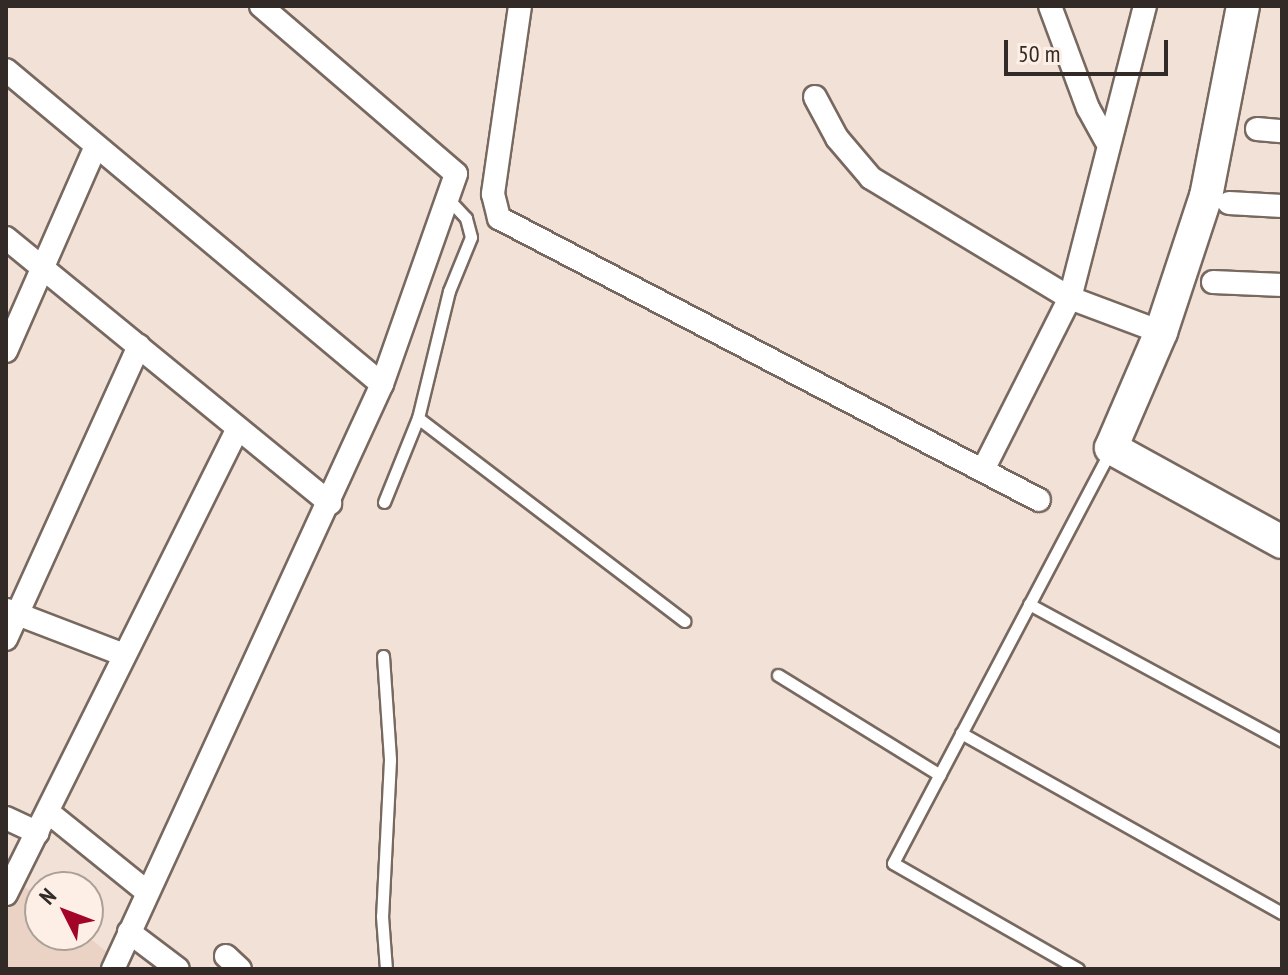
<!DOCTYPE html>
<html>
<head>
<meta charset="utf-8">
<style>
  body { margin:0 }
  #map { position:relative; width:1288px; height:975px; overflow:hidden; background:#f2e1d6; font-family:"PT Sans Narrow",sans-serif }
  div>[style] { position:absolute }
  .built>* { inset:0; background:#ead3c4 }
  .roads { filter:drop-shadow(2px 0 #786960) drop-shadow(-2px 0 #786960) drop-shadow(0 2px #786960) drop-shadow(0 -2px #786960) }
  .lane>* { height:11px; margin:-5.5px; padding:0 5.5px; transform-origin:5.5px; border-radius:5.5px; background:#fff }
  .street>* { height:22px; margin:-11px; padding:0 11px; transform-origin:11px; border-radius:11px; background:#fff }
  .secondary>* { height:32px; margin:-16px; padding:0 16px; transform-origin:16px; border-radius:16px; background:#fff }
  span { translate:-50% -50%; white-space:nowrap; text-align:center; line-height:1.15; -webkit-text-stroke:6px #fdefe6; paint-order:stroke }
  .frame { position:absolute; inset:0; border:8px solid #312a26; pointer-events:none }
  .north { position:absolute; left:24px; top:871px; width:80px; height:80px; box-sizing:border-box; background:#fdefe6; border:2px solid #aba099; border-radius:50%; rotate:312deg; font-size:22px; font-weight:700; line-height:32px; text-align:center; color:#312a26 }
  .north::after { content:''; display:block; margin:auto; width:28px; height:36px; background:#a30528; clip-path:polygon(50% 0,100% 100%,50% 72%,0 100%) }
  .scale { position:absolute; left:1004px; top:40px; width:164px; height:36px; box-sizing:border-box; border:4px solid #312a26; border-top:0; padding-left:10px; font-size:24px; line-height:28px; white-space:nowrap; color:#312a26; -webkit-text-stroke:6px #fdefe6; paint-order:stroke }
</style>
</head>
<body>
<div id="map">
  <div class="built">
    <i style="clip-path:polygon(6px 872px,40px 899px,40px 935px,86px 935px,128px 969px,6px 969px)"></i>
  </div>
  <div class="roads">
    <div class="lane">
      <i style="left:418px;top:418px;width:335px;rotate:37.3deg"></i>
      <i style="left:384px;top:502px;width:91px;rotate:-68deg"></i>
      <i style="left:418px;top:418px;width:131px;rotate:-76.3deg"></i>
      <i style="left:449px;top:291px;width:58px;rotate:-67.8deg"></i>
      <i style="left:471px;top:237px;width:20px;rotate:-105deg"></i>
      <i style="left:466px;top:218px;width:26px;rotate:-133deg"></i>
      <i style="left:1029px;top:604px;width:288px;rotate:28.4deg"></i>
      <i style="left:383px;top:656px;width:104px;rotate:86.1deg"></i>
      <i style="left:390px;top:760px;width:156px;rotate:92.9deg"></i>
      <i style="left:382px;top:916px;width:53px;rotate:85.7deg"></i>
      <i style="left:778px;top:675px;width:190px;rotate:31.7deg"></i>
      <i style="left:961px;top:733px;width:368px;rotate:29.3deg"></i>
      <i style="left:1078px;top:969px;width:213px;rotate:-150.2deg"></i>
      <i style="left:893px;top:863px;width:468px;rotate:-62.2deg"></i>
    </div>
    <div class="street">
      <i style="left:261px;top:6px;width:257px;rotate:40.7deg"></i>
      <i style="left:456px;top:174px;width:223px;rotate:109.4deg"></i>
      <i style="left:520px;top:6px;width:190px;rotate:98.2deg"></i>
      <i style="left:493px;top:194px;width:25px;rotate:76deg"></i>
      <i style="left:499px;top:218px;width:609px;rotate:27.57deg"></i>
      <i style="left:1050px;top:6px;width:109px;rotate:69.6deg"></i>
      <i style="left:1088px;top:108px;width:37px;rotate:61deg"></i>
      <i style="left:6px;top:70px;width:490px;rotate:39.9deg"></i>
      <i style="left:382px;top:384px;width:644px;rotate:114.69deg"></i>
      <i style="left:815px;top:97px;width:47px;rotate:61.8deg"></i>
      <i style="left:837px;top:138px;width:52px;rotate:49.6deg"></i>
      <i style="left:871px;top:178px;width:232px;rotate:31.1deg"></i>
      <i style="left:1070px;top:298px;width:97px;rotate:20.5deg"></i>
      <i style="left:1257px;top:129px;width:25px;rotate:5deg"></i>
      <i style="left:1229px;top:203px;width:53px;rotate:3.2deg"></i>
      <i style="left:6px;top:238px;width:419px;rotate:39.3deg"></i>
      <i style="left:1213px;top:282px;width:69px;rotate:2.5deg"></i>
      <i style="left:6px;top:351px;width:224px;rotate:-66.3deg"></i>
      <i style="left:983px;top:470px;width:193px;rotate:-63.2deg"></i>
      <i style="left:1070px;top:298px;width:301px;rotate:-75.6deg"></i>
      <i style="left:7px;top:610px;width:125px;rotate:21deg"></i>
      <i style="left:6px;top:639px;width:322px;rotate:-65.6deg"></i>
      <i style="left:48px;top:812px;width:126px;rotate:38.9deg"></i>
      <i style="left:6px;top:818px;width:35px;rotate:25deg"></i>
      <i style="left:6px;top:894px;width:518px;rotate:-63.53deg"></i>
      <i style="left:129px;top:932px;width:61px;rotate:37.1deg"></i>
      <i style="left:226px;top:956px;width:19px;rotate:43deg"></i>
    </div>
    <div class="secondary">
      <i style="left:1243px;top:6px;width:194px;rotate:101deg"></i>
      <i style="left:1206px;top:196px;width:143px;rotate:108.3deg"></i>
      <i style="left:1161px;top:332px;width:126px;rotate:113.3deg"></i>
      <i style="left:1111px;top:448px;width:195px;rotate:28.8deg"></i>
    </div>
  </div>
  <div class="frame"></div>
  <div class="north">N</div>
  <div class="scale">50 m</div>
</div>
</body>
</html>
